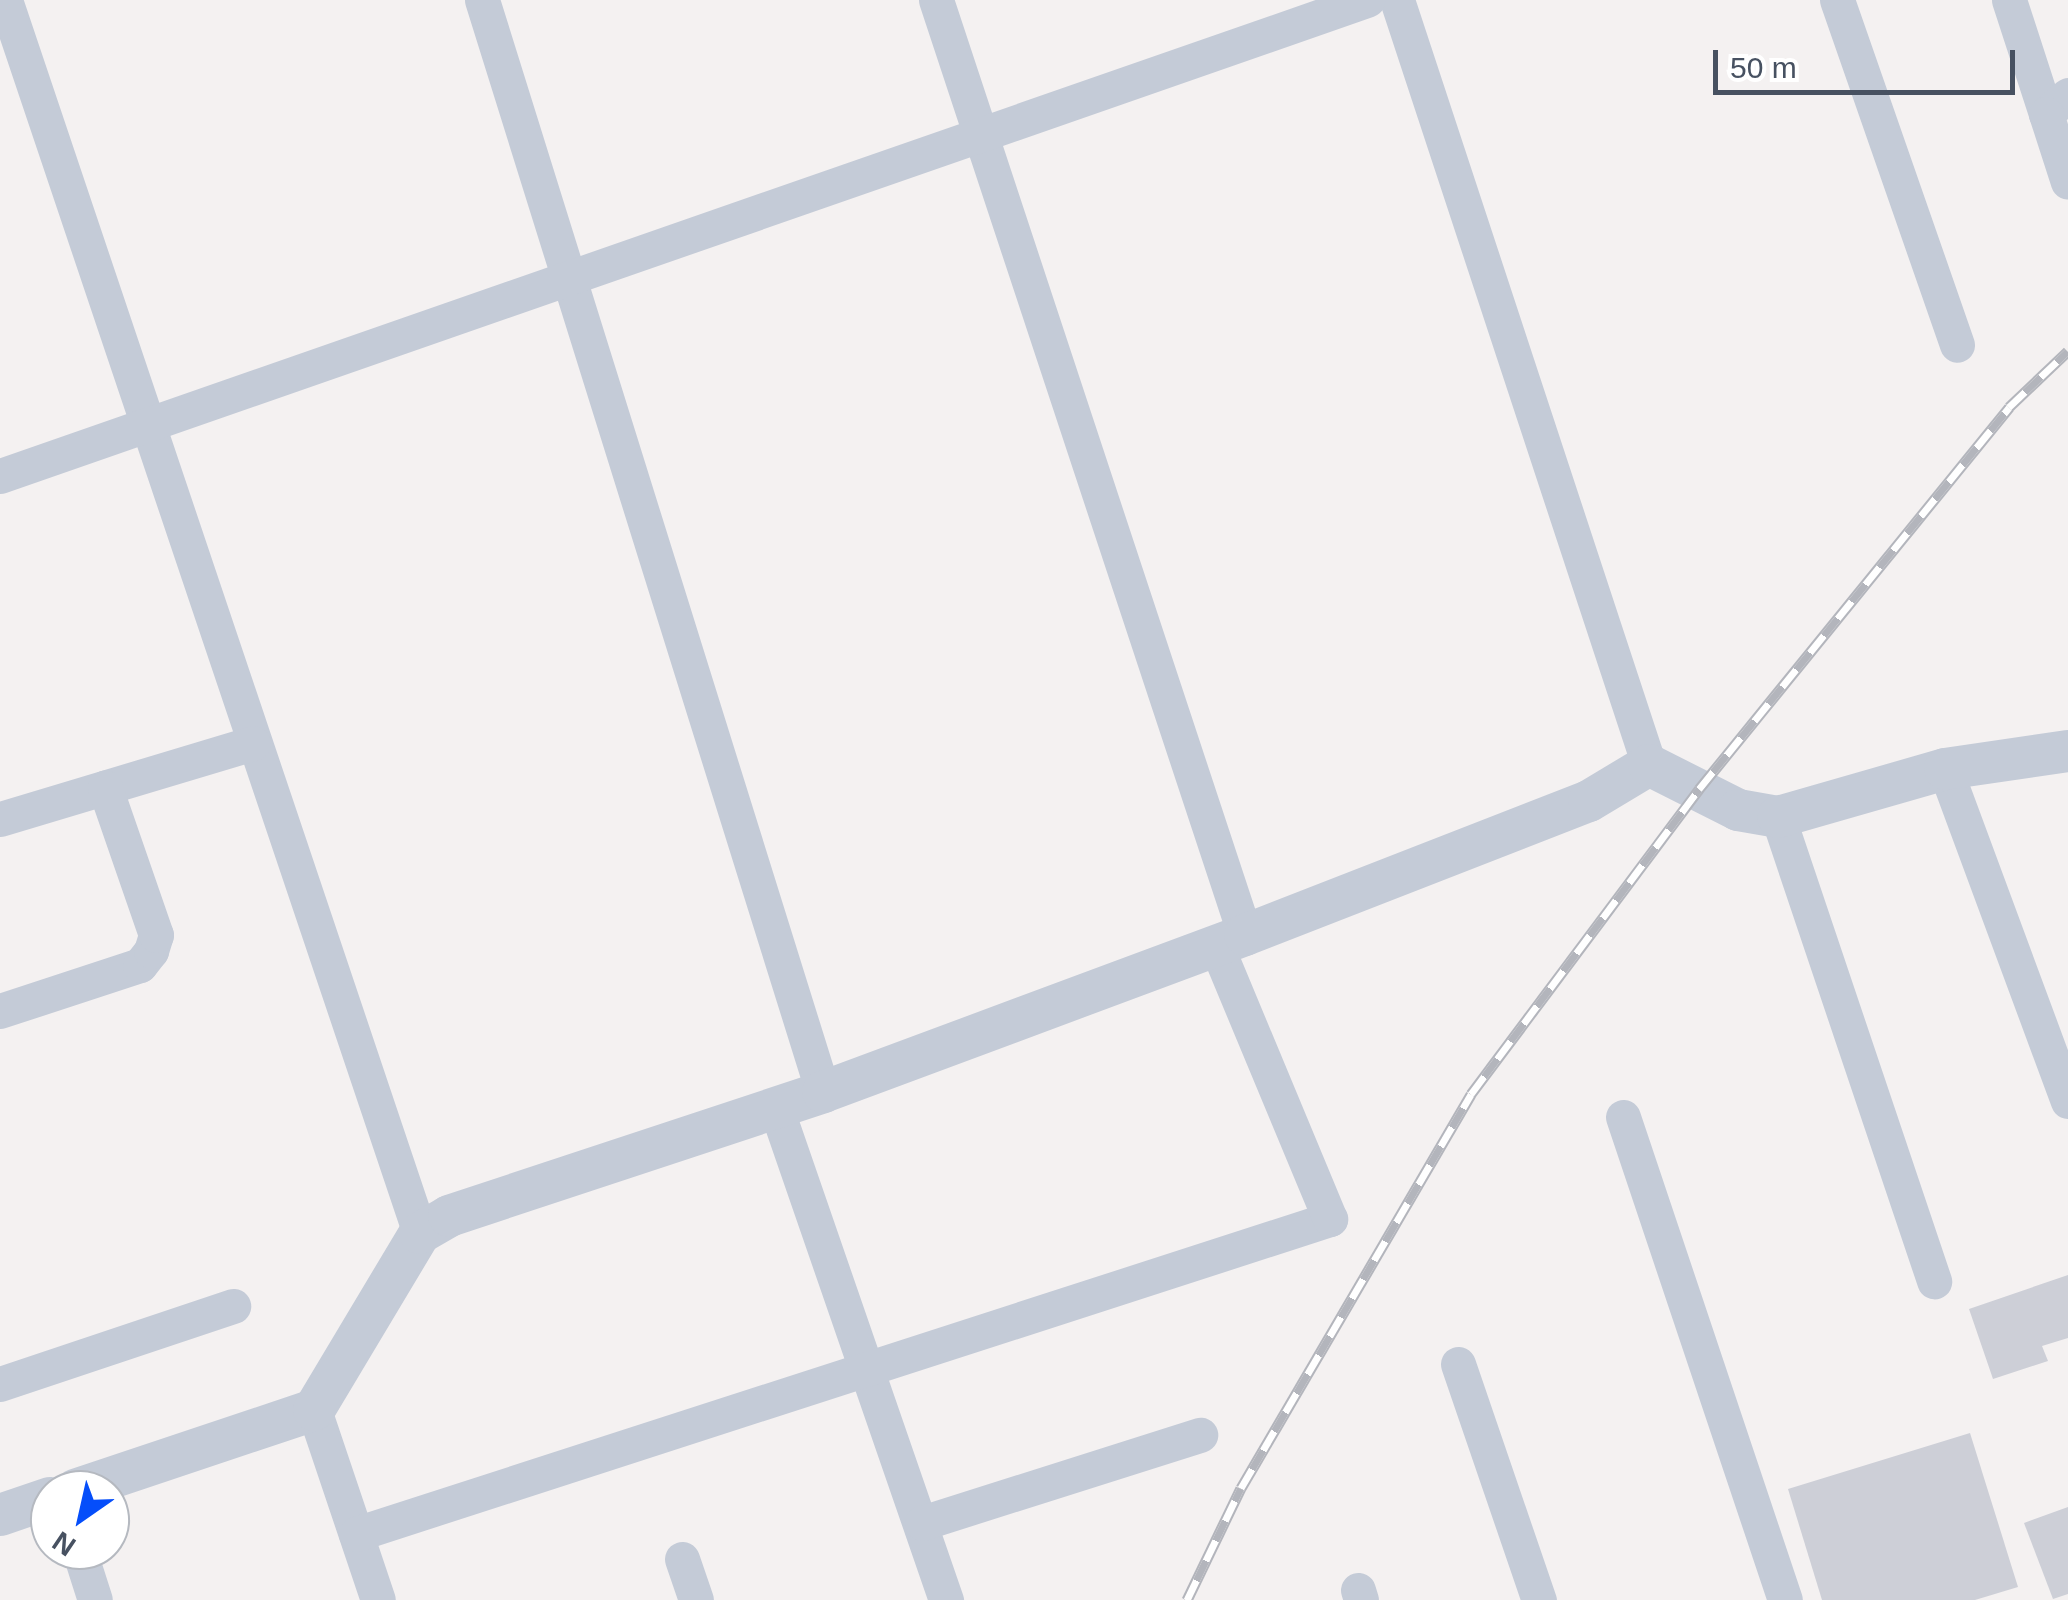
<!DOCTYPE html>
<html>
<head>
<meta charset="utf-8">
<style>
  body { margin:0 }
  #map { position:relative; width:2068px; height:1600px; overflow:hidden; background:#f4f1f1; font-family:Arial,sans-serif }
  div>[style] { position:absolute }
  .building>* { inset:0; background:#cdcfd7 }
  .minor>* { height:35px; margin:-17.5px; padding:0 17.5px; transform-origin:17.5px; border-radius:17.5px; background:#c4cbd7 }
  .tertiary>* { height:42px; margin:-21px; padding:0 21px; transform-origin:21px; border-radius:21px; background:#c4cbd7 }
  .rail>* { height:11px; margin-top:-5.5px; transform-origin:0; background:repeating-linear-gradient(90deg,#fff 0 22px,#b3b5bc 0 44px); box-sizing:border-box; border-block:2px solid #b3b5bc }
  span { translate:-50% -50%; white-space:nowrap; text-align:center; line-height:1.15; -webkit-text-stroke:8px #fff; paint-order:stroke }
  .north { position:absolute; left:30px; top:1470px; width:100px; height:100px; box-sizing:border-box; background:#fff; border:2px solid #b5b9c0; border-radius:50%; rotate:214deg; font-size:28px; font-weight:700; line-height:40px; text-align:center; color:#475161 }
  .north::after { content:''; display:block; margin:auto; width:35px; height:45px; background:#054efa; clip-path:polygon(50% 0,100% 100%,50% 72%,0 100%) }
  .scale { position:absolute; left:1713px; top:50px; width:302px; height:45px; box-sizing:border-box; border:5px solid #475161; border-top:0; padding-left:12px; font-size:30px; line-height:35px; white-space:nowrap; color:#475161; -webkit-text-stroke:8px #fff; paint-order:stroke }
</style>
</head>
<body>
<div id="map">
  <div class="building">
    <i style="clip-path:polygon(2068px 1275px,2068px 1338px,2042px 1346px,2048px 1361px,1993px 1379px,1969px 1309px)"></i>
    <i style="clip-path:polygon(1970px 1433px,2018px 1587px,1975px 1600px,1822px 1600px,1788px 1489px)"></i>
    <i style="clip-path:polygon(2068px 1507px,2068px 1594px,2053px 1599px,2024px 1523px)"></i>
  </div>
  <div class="minor">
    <i style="left:5px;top:0;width:1301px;rotate:71.4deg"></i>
    <i style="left:482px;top:0;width:1144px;rotate:72.66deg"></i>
    <i style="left:936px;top:0;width:985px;rotate:71.71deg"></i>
    <i style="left:1397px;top:0;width:805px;rotate:71.77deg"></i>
    <i style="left:1837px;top:0;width:365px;rotate:70.8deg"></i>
    <i style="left:2009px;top:0;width:120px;rotate:72deg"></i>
    <i style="left:2068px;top:95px;width:29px;rotate:139deg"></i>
    <i style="left:2046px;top:114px;width:71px;rotate:72.1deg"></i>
    <i style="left:0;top:476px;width:1448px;rotate:-19.2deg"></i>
    <i style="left:1945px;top:769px;width:354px;rotate:69.7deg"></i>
    <i style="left:1778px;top:817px;width:490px;rotate:71.4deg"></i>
    <i style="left:0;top:819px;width:264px;rotate:-16.7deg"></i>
    <i style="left:0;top:1011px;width:147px;rotate:-18.2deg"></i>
    <i style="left:140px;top:965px;width:18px;rotate:-52deg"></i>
    <i style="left:151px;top:951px;width:17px;rotate:-73deg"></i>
    <i style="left:156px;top:935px;width:156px;rotate:-109.1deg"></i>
    <i style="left:776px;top:1108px;width:521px;rotate:70.94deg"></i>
    <i style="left:1623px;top:1117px;width:509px;rotate:71.46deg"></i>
    <i style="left:1458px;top:1364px;width:250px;rotate:71.1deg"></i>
    <i style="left:0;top:1384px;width:246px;rotate:-18.5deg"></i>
    <i style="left:314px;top:1410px;width:200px;rotate:71.4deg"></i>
    <i style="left:922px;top:1523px;width:292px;rotate:-17.6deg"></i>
    <i style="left:356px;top:1534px;width:1024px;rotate:-17.92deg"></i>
    <i style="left:1330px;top:1219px;width:297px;rotate:-112.6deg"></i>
    <i style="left:79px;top:1550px;width:52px;rotate:72.3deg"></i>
    <i style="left:682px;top:1559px;width:43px;rotate:71.1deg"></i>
    <i style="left:1358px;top:1590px;width:10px;rotate:73deg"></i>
  </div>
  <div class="tertiary">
    <i style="left:75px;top:1490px;width:252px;rotate:-18.5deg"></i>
    <i style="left:314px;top:1410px;width:206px;rotate:-59.1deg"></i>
    <i style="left:420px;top:1233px;width:34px;rotate:-30deg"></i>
    <i style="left:449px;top:1216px;width:394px;rotate:-18.3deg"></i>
    <i style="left:823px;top:1092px;width:450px;rotate:-20.4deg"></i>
    <i style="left:1245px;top:935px;width:369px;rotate:-21.3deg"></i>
    <i style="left:1589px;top:801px;width:70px;rotate:-31deg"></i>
    <i style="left:1649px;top:765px;width:100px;rotate:26.8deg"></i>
    <i style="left:1738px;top:810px;width:41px;rotate:9.9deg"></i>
    <i style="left:1778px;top:817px;width:174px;rotate:-16deg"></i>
    <i style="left:1945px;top:769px;width:124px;rotate:-8.3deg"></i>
    <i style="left:0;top:1515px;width:53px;rotate:-18.8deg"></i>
  </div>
  <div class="rail">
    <i style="left:1187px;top:1600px;width:124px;rotate:-64.3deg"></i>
    <i style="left:1241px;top:1488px;width:456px;rotate:-59.7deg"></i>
    <i style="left:1471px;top:1094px;width:381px;rotate:-53.2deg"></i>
    <i style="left:1699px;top:789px;width:492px;rotate:-50.9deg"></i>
    <i style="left:2009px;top:407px;width:81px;rotate:-43.5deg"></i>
  </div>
  <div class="north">N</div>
  <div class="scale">50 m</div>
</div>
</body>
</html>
